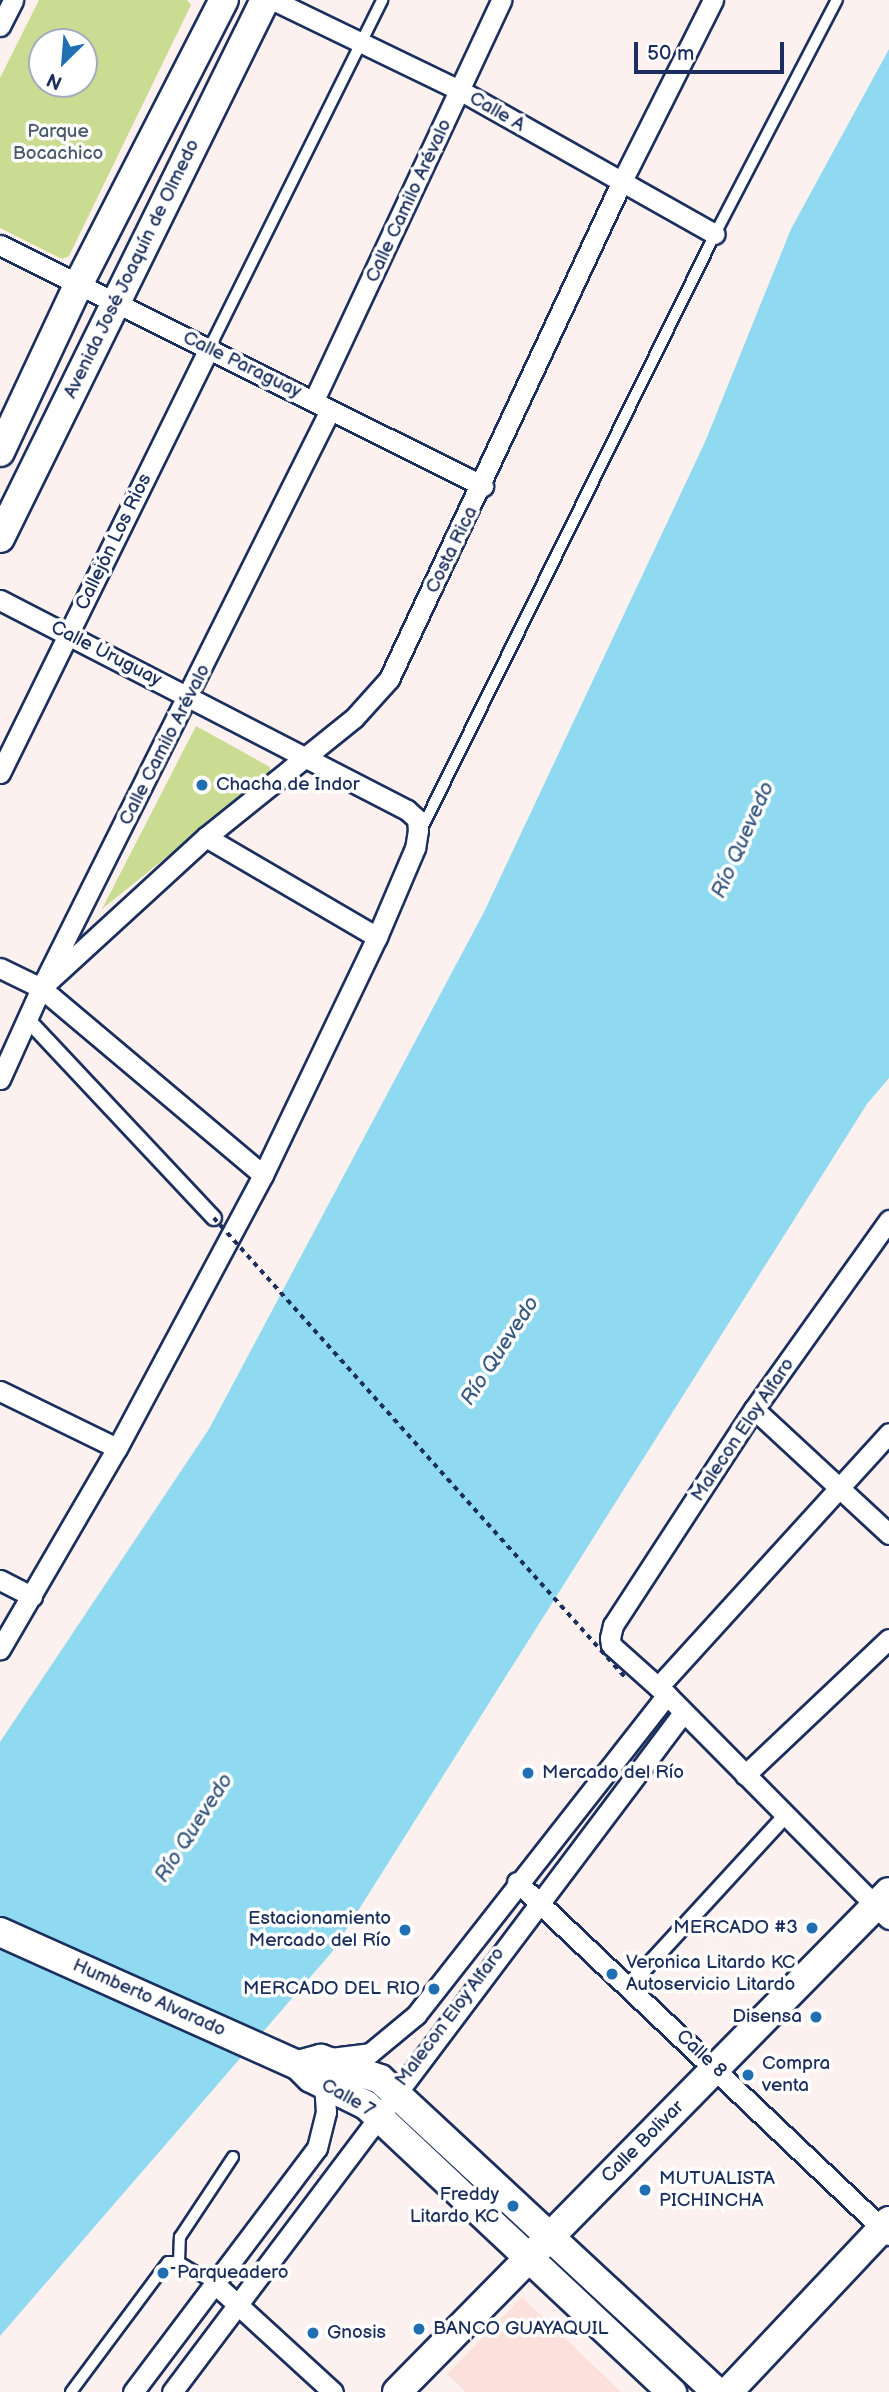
<!DOCTYPE html>
<html>
<head>
<meta charset="utf-8">
<style>
  body { margin:0 }
  #map { position:relative; width:889px; height:2392px; overflow:hidden; background:#fdf1ef; font-family:"Balsamiq Sans",sans-serif }
  div>[style] { position:absolute }
  .built>* { inset:0; background:#fbe0dc }
  .green>* { inset:0; background:#c9dc91 }
  .water>* { inset:0; background:#8fdaf0 }
  .roads { filter:drop-shadow(2px 0 #1b2f5e) drop-shadow(-2px 0 #1b2f5e) drop-shadow(0 2px #1b2f5e) drop-shadow(0 -2px #1b2f5e) }
  .service>* { height:10px; margin:-5px; padding:0 5px; transform-origin:5px; border-radius:5px; background:#fff }
  .pedestrian>* { height:14px; margin:-7px; padding:0 7px; transform-origin:7px; border-radius:7px; background:#fff }
  .minor>* { height:19px; margin:-9.5px; padding:0 9.5px; transform-origin:9.5px; border-radius:9.5px; background:#fff }
  .secondary>* { height:28px; margin:-14px; padding:0 14px; transform-origin:14px; border-radius:14px; background:#fff }
  .path-bridge>* { height:3.5px; margin-top:-1.75px; transform-origin:0; background:repeating-linear-gradient(90deg,#1b2f5e 0 5px,transparent 0 10px) }
  .dots>* { width:19px; height:19px; translate:-50% -50%; box-sizing:border-box; border:4px solid #fff; border-radius:50% }
  span { translate:-50% -50%; white-space:nowrap; text-align:center; line-height:1.15; -webkit-text-stroke:7px #fff; paint-order:stroke }
  .street-label { font-size:19px; color:#1b2f5e }
  .park-label { font-size:19px; color:#465a6b }
  .poi-label { font-size:19px; color:#1b2f5e }
  .left { translate:0 -50%; text-align:left }
  .right { translate:-100% -50%; text-align:right }
  .water-label { font-size:21px; color:#385a82; font-style:italic }
  .north { position:absolute; left:28px; top:28px; width:70px; height:70px; box-sizing:border-box; background:#fff; border:2px solid #a4acbf; border-radius:50%; rotate:205deg; font-size:19px; font-weight:700; line-height:28px; text-align:center; color:#1b2f5e }
  .north::after { content:''; display:block; margin:auto; width:24px; height:32px; background:#1f6fb2; clip-path:polygon(50% 0,100% 100%,50% 72%,0 100%) }
  .scale { position:absolute; left:634px; top:42px; width:150px; height:32px; box-sizing:border-box; border:4px solid #1b2f5e; border-top:0; padding-left:9px; font-size:21px; line-height:24px; white-space:nowrap; color:#1b2f5e; -webkit-text-stroke:5px #fff; paint-order:stroke }
</style>
</head>
<body>
<div id="map">
  <div class="built">
    <i style="clip-path:polygon(522px 2297px,621px 2392px,466px 2392px,447px 2374px)"></i>
  </div>
  <div class="green">
    <i style="clip-path:polygon(evenodd,39px 0,187px 0,191px 5px,69px 256px,62px 259px,0 228px,0 78px,39px 0,84px 42px,84px 84px,42px 84px,42px 42px,84px 42px)"></i>
    <i style="clip-path:polygon(196px 726px,270px 767px,270px 774px,102px 909px)"></i>
  </div>
  <div class="water">
    <i style="clip-path:polygon(889px 49px,889px 1078px,867px 1104px,332px 1952px,0 2336px,0 1742px,209px 1429px,484px 912px,705px 442px,791px 229px)"></i>
  </div>
  <div class="roads">
    <div class="service">
      <i style="left:209px;top:349px;width:390px;rotate:-63.6deg"></i>
      <i style="left:421px;top:830px;width:665px;rotate:-63.74deg"></i>
      <i style="left:715px;top:234px;width:264px;rotate:-62.5deg"></i>
      <i style="left:179px;top:2262px;width:25px;rotate:-88deg"></i>
      <i style="left:180px;top:2237px;width:96px;rotate:-56.5deg"></i>
      <i style="left:71px;top:2392px;width:162px;rotate:-53.3deg"></i>
      <i style="left:168px;top:2262px;width:11px"></i>
      <i style="left:179px;top:2262px;width:42px;rotate:31.4deg"></i>
    </div>
    <div class="pedestrian">
      <i style="left:27px;top:1019px;width:273px;rotate:46.8deg"></i>
      <i style="left:628px;top:1987px;width:232px;rotate:-47.4deg"></i>
    </div>
    <div class="minor">
      <i style="left:273px;top:0;width:209px;rotate:25.8deg"></i>
      <i style="left:461px;top:91px;width:291px;rotate:29.4deg"></i>
      <i style="left:0;top:26px;width:29px;rotate:-63deg"></i>
      <i style="left:0;top:245px;width:540px;rotate:26.52deg"></i>
      <i style="left:314px;top:400px;width:442px;rotate:-64.9deg"></i>
      <i style="left:0;top:600px;width:458px;rotate:27.3deg"></i>
      <i style="left:407px;top:810px;width:13px;rotate:42deg"></i>
      <i style="left:417px;top:819px;width:11px;rotate:85deg"></i>
      <i style="left:418px;top:830px;width:18px;rotate:99deg"></i>
      <i style="left:415px;top:848px;width:97px;rotate:113.1deg"></i>
      <i style="left:377px;top:937px;width:264px;rotate:115.6deg"></i>
      <i style="left:263px;top:1175px;width:310px;rotate:118.1deg"></i>
      <i style="left:117px;top:1448px;width:233px;rotate:120.2deg"></i>
      <i style="left:0;top:773px;width:473px;rotate:-63.8deg"></i>
      <i style="left:206px;top:837px;width:198px;rotate:30.3deg"></i>
      <i style="left:0;top:968px;width:46px;rotate:26deg"></i>
      <i style="left:41px;top:988px;width:290px;rotate:40.1deg"></i>
      <i style="left:41px;top:988px;width:224px;rotate:-42.5deg"></i>
      <i style="left:206px;top:837px;width:190px;rotate:-38.8deg"></i>
      <i style="left:354px;top:718px;width:52px;rotate:-48.1deg"></i>
      <i style="left:389px;top:679px;width:548px;rotate:-64.93deg"></i>
      <i style="left:621px;top:183px;width:205px;rotate:-63.3deg"></i>
      <i style="left:0;top:1079px;width:100px;rotate:-65.7deg"></i>
      <i style="left:41px;top:988px;width:646px;rotate:-63.43deg"></i>
      <i style="left:889px;top:1220px;width:232px;rotate:125.5deg"></i>
      <i style="left:754px;top:1409px;width:258px;rotate:123.1deg"></i>
      <i style="left:613px;top:1625px;width:13px;rotate:103deg"></i>
      <i style="left:610px;top:1638px;width:7px;rotate:82deg"></i>
      <i style="left:611px;top:1645px;width:75px;rotate:41.8deg"></i>
      <i style="left:667px;top:1695px;width:315px;rotate:45.3deg"></i>
      <i style="left:0;top:1391px;width:130px;rotate:26deg"></i>
      <i style="left:754px;top:1409px;width:184px;rotate:42.8deg"></i>
      <i style="left:0;top:1580px;width:36px;rotate:27deg"></i>
      <i style="left:658px;top:1687px;width:343px;rotate:-47.7deg"></i>
      <i style="left:745px;top:1775px;width:198px;rotate:-43.4deg"></i>
      <i style="left:517px;top:1882px;width:513px;rotate:43.5deg"></i>
      <i style="left:331px;top:2058px;width:39px;rotate:-7deg"></i>
      <i style="left:370px;top:2053px;width:60px;rotate:-39.6deg"></i>
      <i style="left:416px;top:2015px;width:407px;rotate:-51.9deg"></i>
      <i style="left:215px;top:2284px;width:160px;rotate:42.5deg"></i>
      <i style="left:133px;top:2392px;width:306px;rotate:-53deg"></i>
      <i style="left:317px;top:2148px;width:37px;rotate:-76deg"></i>
      <i style="left:326px;top:2112px;width:29px;rotate:-94deg"></i>
      <i style="left:172px;top:2392px;width:850px;rotate:-53.04deg"></i>
    </div>
    <div class="secondary">
      <i style="left:0;top:452px;width:187px;rotate:-64.9deg"></i>
      <i style="left:79px;top:283px;width:318px;rotate:-62.9deg"></i>
      <i style="left:0;top:538px;width:600px;rotate:-63.78deg"></i>
      <i style="left:0;top:1932px;width:326px;rotate:24.1deg"></i>
      <i style="left:298px;top:2065px;width:18px;rotate:45deg"></i>
      <i style="left:311px;top:2078px;width:61px;rotate:26.1deg"></i>
      <i style="left:366px;top:2105px;width:420px;rotate:43.2deg"></i>
      <i style="left:298px;top:2065px;width:24px;rotate:-15deg"></i>
      <i style="left:321px;top:2059px;width:62px;rotate:18.7deg"></i>
      <i style="left:380px;top:2079px;width:460px;rotate:42.9deg"></i>
      <i style="left:397px;top:2392px;width:701px;rotate:-45.46deg"></i>
      <i style="left:728px;top:2392px;width:235px;rotate:-46.7deg"></i>
    </div>
  </div>
  <div class="path-bridge">
    <i style="left:214px;top:1218px;width:616px;rotate:48.16deg"></i>
  </div>
  <div class="dots">
    <i style="left:202px;top:785px;background:#1f6fb2"></i>
    <i style="left:528px;top:1773px;background:#1f6fb2"></i>
    <i style="left:812px;top:1928px;background:#1f6fb2"></i>
    <i style="left:405px;top:1930px;background:#1f6fb2"></i>
    <i style="left:612px;top:1974px;background:#1f6fb2"></i>
    <i style="left:434px;top:1989px;background:#1f6fb2"></i>
    <i style="left:816px;top:2017px;background:#1f6fb2"></i>
    <i style="left:748px;top:2075px;background:#1f6fb2"></i>
    <i style="left:645px;top:2190px;background:#1f6fb2"></i>
    <i style="left:513px;top:2206px;background:#1f6fb2"></i>
    <i style="left:163px;top:2273px;background:#1f6fb2"></i>
    <i style="left:419px;top:2329px;background:#1f6fb2"></i>
    <i style="left:313px;top:2333px;background:#1f6fb2"></i>
  </div>
  <div class="street-label">
    <span style="left:497px;top:112px;rotate:30deg">Calle A</span>
    <span style="left:409px;top:201px;rotate:-65deg">Calle Camilo Arévalo</span>
    <span style="left:132px;top:269px;rotate:-64deg">Avenida José Joaquín de Olmedo</span>
    <span style="left:242px;top:365px;rotate:26deg">Calle Paraguay</span>
    <span style="left:114px;top:542px;rotate:-64deg">Callejón Los Rios</span>
    <span style="left:452px;top:550px;rotate:-64deg">Costa Rica</span>
    <span style="left:106px;top:654px;rotate:27deg">Calle Uruguay</span>
    <span style="left:165px;top:745px;rotate:-63deg">Calle Camilo Arévalo</span>
    <span style="left:743px;top:1430px;rotate:-56deg">Malecon Eloy Alfaro</span>
    <span style="left:149px;top:1998px;rotate:24deg">Humberto Alvarado</span>
    <span style="left:450px;top:2017px;rotate:-53deg">Malecon Eloy Alfaro</span>
    <span style="left:701px;top:2054px;rotate:43deg">Calle 8</span>
    <span style="left:348px;top:2098px;rotate:29deg">Calle 7</span>
    <span style="left:643px;top:2142px;rotate:-45deg">Calle Bolivar</span>
  </div>
  <div class="park-label">
    <span style="left:58px;top:143px">Parque<br>Bocachico</span>
  </div>
  <div class="poi-label">
    <span class="left" style="left:216px;top:785px">Chacha de Indor</span>
    <span class="left" style="left:542px;top:1773px">Mercado del Río</span>
    <span class="right" style="left:391px;top:1930px">Estacionamiento<br>Mercado del Río</span>
    <span class="right" style="left:798px;top:1928px">MERCADO #3</span>
    <span class="left" style="left:626px;top:1974px">Veronica Litardo KC<br>Autoservicio Litardo</span>
    <span class="right" style="left:420px;top:1989px">MERCADO DEL RIO</span>
    <span class="right" style="left:802px;top:2017px">Disensa</span>
    <span class="left" style="left:762px;top:2075px">Compra<br>venta</span>
    <span class="left" style="left:659px;top:2190px">MUTUALISTA<br>PICHINCHA</span>
    <span class="right" style="left:499px;top:2206px">Freddy<br>Litardo KC</span>
    <span class="left" style="left:177px;top:2273px">Parqueadero</span>
    <span class="left" style="left:433px;top:2329px">BANCO GUAYAQUIL</span>
    <span class="left" style="left:327px;top:2333px">Gnosis</span>
  </div>
  <div class="water-label">
    <span style="left:743px;top:840px;rotate:-66deg">Río Quevedo</span>
    <span style="left:500px;top:1351px;rotate:-57deg">Río Quevedo</span>
    <span style="left:194px;top:1828px;rotate:-57deg">Río Quevedo</span>
  </div>
  <div class="north">N</div>
  <div class="scale">50 m</div>
</div>
</body>
</html>
